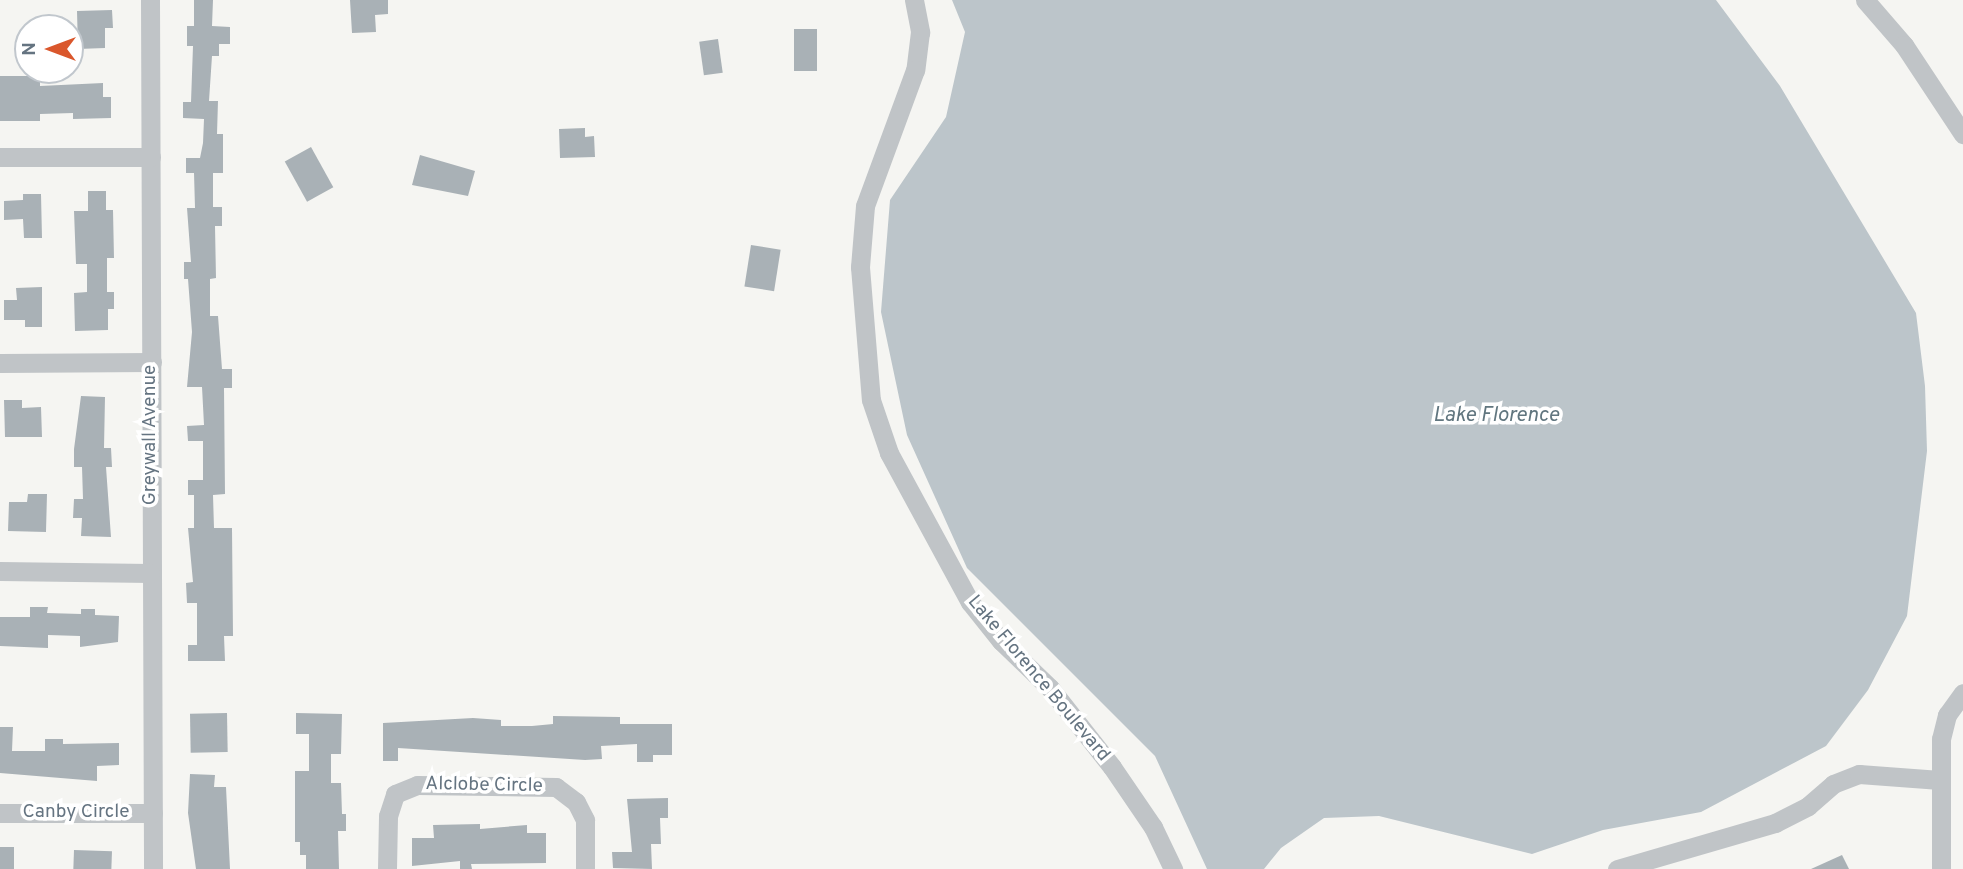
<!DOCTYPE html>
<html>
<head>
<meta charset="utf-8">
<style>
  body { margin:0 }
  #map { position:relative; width:1963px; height:869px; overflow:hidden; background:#f5f5f2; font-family:Overpass,sans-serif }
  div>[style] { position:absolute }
  .water>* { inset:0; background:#bcc5ca }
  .building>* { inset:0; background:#a9b1b6; transform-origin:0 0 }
  .minor>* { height:19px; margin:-9.5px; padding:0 9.5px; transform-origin:9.5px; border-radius:9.5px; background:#c0c4c7 }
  span { translate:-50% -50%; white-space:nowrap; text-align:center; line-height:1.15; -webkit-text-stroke:7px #fff; paint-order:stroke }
  .street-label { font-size:19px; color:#657481 }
  .water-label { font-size:21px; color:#61767f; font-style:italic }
  .north { position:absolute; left:14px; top:14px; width:70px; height:70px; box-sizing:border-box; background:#fff; border:2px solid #c1c7cd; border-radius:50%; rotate:270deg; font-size:19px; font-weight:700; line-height:28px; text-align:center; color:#657481 }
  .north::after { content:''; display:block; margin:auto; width:24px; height:32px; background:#da572c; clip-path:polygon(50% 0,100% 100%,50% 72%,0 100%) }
</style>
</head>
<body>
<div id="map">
  <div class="water">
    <i style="clip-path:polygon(952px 0,1716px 0,1780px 86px,1916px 313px,1925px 386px,1927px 451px,1907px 616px,1868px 690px,1826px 746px,1701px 812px,1603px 830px,1532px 854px,1379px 816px,1324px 818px,1281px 848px,1264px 869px,1207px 869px,1155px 756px,967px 568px,907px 435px,881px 312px,890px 200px,946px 117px,965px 32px)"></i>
  </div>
  <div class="building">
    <i style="clip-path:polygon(194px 0,213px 0,212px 26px,230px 27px,230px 44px,219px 44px,219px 56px,212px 56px,209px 101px,218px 101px,217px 134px,223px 134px,223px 173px,213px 173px,213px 207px,222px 207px,222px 226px,215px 226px,216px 278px,210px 279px,210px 316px,218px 316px,222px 369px,232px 369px,232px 388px,224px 388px,225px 494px,213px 495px,214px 528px,232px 528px,233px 636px,224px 636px,225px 661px,188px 661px,188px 645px,197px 645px,197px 603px,187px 603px,186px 583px,193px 582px,188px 528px,194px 528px,194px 495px,188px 495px,188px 480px,203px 480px,203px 441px,188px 441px,187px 426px,204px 425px,202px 387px,187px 387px,192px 332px,188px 279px,184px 279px,184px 262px,191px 262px,187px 208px,195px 208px,194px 173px,186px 173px,186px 158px,200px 158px,203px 143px,204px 119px,183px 118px,183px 102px,191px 102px,193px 46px,187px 46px,187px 26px,194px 26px)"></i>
    <i style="clip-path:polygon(350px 0,388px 0,388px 14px,375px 15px,376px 32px,352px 33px)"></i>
    <i style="clip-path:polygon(112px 10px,113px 28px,105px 28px,105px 48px,78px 49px,77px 11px)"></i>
    <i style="left:794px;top:29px;width:23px;height:42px"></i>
    <i style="left:718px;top:39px;width:34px;height:19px;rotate:82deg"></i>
    <i style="clip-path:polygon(0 76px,40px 76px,40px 86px,103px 83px,103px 97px,111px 97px,111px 118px,73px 119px,73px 113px,40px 114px,40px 121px,0 121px)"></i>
    <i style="clip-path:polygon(585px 128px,585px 137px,594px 136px,595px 157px,560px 158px,559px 129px)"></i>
    <i style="left:311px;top:147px;width:46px;height:30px;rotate:61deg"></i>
    <i style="clip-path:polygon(420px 155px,475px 171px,468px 196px,412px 185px)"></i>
    <i style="clip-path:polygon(88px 191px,106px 191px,106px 210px,113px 210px,114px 258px,107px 258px,107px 292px,114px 292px,114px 309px,108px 309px,108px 330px,75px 331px,74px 293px,87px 292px,87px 264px,76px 264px,74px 211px,88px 211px)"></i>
    <i style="clip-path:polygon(23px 194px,41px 194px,42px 238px,24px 238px,23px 219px,4px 220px,4px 201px,23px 200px)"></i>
    <i style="left:751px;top:245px;width:30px;height:42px;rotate:9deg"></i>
    <i style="clip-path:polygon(42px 287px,42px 327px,25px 327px,25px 320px,4px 320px,4px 300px,17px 300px,16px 288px)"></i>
    <i style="clip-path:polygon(81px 396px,105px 397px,104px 448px,111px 448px,112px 467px,106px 467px,111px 537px,81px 536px,82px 518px,73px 518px,74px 499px,83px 499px,82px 467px,74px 467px,74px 449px)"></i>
    <i style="clip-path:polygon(4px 400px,22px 400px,22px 408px,41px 407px,42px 437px,5px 437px)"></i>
    <i style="clip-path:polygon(28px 494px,47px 494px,46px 532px,8px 531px,9px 502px,27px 502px)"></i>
    <i style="clip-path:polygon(30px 607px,48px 607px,47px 613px,81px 614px,81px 609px,95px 609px,95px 615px,119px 616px,118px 642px,80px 647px,80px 636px,48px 635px,48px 648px,0 646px,0 617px,30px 617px)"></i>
    <i style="left:227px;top:713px;width:39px;height:37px;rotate:89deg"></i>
    <i style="clip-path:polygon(296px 713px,342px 714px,341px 754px,331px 754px,331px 783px,341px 783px,342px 814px,346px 814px,346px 831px,338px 831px,339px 869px,306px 869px,306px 855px,300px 855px,300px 842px,295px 842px,295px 771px,309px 771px,309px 734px,296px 734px)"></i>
    <i style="clip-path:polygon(553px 716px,620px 717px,620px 724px,672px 724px,672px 755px,653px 755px,653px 762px,637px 762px,637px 744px,601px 746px,602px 759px,585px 760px,398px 748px,398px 761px,383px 761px,383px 723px,473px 718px,501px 720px,501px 726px,532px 726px,553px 724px)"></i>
    <i style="clip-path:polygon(0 727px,13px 727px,12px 751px,45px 751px,45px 739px,63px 739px,63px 744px,119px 743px,119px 765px,97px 766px,97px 781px,0 773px)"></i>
    <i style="clip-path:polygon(190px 774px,215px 775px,214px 787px,226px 787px,230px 869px,196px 869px,188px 813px)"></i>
    <i style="clip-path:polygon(668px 798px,668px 818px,660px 818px,661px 844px,651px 844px,652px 869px,613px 868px,612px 852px,632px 852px,627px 799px)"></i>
    <i style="clip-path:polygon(480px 824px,480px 829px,527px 825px,527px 833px,546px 833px,546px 863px,471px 864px,472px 869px,460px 869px,460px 861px,412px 866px,412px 838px,434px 838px,433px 825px)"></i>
    <i style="left:0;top:847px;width:14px;height:22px"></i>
    <i style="left:74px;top:850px;width:38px;height:19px;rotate:2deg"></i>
    <i style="clip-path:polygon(1842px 855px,1849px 869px,1811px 869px)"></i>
  </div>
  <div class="minor">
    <i style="left:150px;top:0;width:869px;rotate:89.8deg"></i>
    <i style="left:914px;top:0;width:33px;rotate:79deg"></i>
    <i style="left:920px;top:32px;width:38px;rotate:97deg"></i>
    <i style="left:915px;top:70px;width:145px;rotate:110.2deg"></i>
    <i style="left:865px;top:206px;width:61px;rotate:94.7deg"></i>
    <i style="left:860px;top:267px;width:133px;rotate:85.3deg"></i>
    <i style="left:871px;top:400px;width:56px;rotate:71.2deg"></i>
    <i style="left:889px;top:453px;width:170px;rotate:61.5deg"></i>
    <i style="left:970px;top:602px;width:50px;rotate:51.5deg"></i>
    <i style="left:1001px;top:641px;width:68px;rotate:43.8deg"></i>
    <i style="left:1050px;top:688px;width:100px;rotate:51.9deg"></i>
    <i style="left:1112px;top:767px;width:73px;rotate:55.7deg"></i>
    <i style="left:1153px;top:827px;width:47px;rotate:64.5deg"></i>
    <i style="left:1865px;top:0;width:60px;rotate:49.1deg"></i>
    <i style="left:1904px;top:45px;width:107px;rotate:56.5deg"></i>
    <i style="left:0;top:157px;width:151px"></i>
    <i style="left:0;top:363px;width:152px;rotate:-0.4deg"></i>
    <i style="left:0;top:571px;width:150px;rotate:0.8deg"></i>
    <i style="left:0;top:813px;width:153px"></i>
    <i style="left:387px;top:869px;width:53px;rotate:-88.9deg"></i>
    <i style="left:388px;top:816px;width:23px;rotate:-72deg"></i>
    <i style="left:395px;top:794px;width:24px;rotate:-22deg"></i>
    <i style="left:417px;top:785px;width:139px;rotate:0.8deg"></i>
    <i style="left:556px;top:787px;width:25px;rotate:37deg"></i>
    <i style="left:576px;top:802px;width:20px;rotate:63deg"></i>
    <i style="left:585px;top:820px;width:49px;rotate:90deg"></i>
    <i style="left:1617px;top:869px;width:165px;rotate:-16.2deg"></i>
    <i style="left:1775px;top:823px;width:37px;rotate:-27deg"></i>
    <i style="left:1808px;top:806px;width:33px;rotate:-41deg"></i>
    <i style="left:1833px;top:784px;width:28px;rotate:-21deg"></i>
    <i style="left:1859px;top:774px;width:81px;rotate:4.2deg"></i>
    <i style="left:1941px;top:869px;width:130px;rotate:-90deg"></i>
    <i style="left:1941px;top:739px;width:25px;rotate:-76deg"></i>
    <i style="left:1947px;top:715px;width:27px;rotate:-54deg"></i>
  </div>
  <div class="street-label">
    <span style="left:151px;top:435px;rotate:-90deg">Greywall Avenue</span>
    <span style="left:1038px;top:679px;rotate:50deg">Lake Florence Boulevard</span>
    <span style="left:484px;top:786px;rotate:1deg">Alclobe Circle</span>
    <span style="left:76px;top:813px">Canby Circle</span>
  </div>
  <div class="water-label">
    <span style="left:1496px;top:416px">Lake Florence</span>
  </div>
  <div class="north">N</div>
</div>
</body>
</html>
